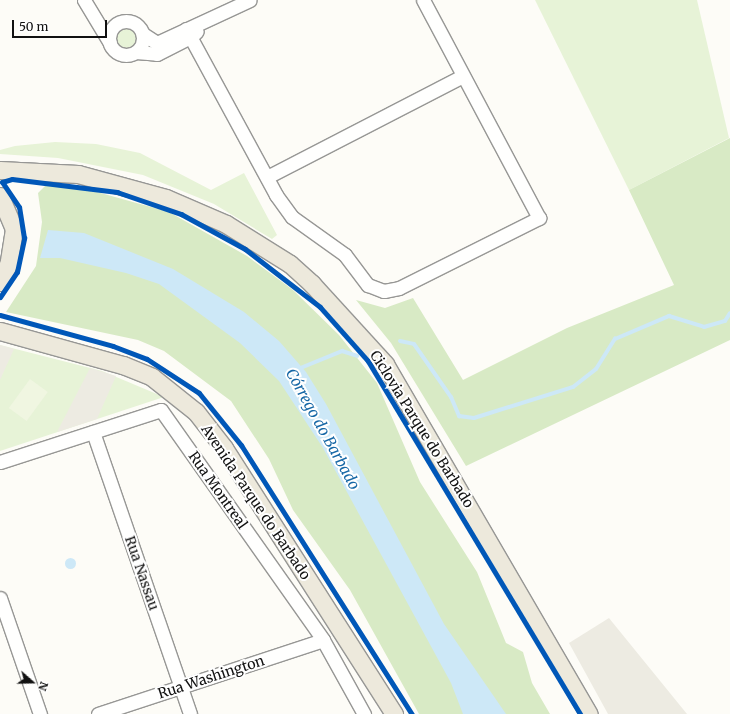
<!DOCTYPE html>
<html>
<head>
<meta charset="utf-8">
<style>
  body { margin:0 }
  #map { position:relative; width:730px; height:714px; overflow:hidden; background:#fdfcf7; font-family:Merriweather,serif }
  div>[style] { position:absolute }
  .green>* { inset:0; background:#e7f3d7 }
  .round { border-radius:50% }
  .forest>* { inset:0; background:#d8eac5 }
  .pitch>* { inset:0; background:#f0f6e1; transform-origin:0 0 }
  .plaza>* { inset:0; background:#edebe2 }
  .water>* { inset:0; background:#cde8f7 }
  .stream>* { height:4px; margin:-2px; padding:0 2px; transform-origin:2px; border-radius:2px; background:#cde8f7 }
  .roads { filter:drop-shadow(1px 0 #979795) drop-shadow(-1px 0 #979795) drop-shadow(0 1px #979795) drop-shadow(0 -1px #979795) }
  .minor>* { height:13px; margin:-6.5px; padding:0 6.5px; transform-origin:6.5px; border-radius:6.5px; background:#fffffe }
  .minor>.ring { margin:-6.5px; padding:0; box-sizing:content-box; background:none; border:13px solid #fffffe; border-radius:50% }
  .major>* { height:17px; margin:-8.5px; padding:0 8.5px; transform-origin:8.5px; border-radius:8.5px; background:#ede9dc }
  .cycleway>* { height:5px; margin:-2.5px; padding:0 2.5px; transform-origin:2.5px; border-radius:2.5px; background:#0057b8 }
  span { translate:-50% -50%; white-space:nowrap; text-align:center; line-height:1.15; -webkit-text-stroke:4px #fff; paint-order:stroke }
  .street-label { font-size:14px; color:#111 }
  .water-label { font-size:15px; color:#1768a6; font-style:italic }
  .north { position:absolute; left:12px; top:662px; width:40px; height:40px; -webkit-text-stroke:3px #fff; paint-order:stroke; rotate:110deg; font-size:11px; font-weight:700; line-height:16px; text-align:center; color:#111 }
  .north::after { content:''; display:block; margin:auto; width:14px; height:18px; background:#111; clip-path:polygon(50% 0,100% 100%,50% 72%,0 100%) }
  .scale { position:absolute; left:12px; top:20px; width:95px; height:18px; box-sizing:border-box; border:2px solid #111; border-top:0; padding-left:5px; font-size:12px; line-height:14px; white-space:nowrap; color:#111; -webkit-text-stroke:3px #fff; paint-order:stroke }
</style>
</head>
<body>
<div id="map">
  <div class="green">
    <i style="clip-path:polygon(535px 0,697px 0,729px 138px,629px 190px)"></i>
    <i class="round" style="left:113px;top:25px;width:26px;height:26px"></i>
    <i style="clip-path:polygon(55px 142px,96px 144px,140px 153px,211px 190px,244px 173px,277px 235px,272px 239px,214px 204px,143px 175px,58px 158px,0 154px,0 150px,15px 146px)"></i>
    <i style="clip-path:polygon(0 345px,102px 371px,164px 397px,0 451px)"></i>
  </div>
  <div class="forest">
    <i style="clip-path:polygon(730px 138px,730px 340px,466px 466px,391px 343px,356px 300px,385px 308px,413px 298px,463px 380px,567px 328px,674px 285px,629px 190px)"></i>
    <i style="clip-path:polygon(47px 184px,97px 192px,169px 212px,247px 256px,293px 290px,339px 335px,377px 383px,420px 482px,477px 572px,506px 643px,523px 652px,532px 683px,550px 714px,419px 714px,350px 590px,293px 510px,269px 459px,231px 401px,164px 351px,138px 340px,6px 312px,36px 266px,42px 222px,38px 193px)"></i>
  </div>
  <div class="pitch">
    <i style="left:30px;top:379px;width:22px;height:36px;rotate:36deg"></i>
  </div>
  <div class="plaza">
    <i style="clip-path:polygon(0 345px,14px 349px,0 380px)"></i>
    <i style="clip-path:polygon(90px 368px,116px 376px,97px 419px,57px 432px)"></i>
    <i style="clip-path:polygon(609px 618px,613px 623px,687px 714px,608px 714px,569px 643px)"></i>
  </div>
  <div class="water">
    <i style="clip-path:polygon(48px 230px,84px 233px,173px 269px,244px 312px,279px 341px,306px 372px,326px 404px,444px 624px,506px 714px,463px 714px,451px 683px,323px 448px,279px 381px,240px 343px,159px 284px,126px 273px,60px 258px,40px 258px)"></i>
    <i class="round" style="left:64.5px;top:557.5px;width:11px;height:11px"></i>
  </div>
  <div class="stream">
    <i style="left:400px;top:341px;width:14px;rotate:12deg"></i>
    <i style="left:414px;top:344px;width:65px;rotate:55.1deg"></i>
    <i style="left:451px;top:397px;width:21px;rotate:67deg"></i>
    <i style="left:459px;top:416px;width:15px;rotate:8deg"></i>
    <i style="left:474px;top:418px;width:104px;rotate:-17.4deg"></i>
    <i style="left:573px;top:387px;width:29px;rotate:-38deg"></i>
    <i style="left:596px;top:369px;width:36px;rotate:-58deg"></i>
    <i style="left:615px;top:339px;width:59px;rotate:-23.1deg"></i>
    <i style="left:669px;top:316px;width:37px;rotate:17deg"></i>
    <i style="left:704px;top:327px;width:22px;rotate:-16deg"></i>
    <i style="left:725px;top:321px;width:9px;rotate:-58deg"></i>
    <i style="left:298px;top:369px;width:48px;rotate:-22.2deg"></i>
    <i style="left:342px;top:351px;width:16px;rotate:18deg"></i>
  </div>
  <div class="roads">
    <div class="minor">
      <i style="left:84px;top:0;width:50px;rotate:58.8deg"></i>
      <i class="ring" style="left:109px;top:21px;width:21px;height:21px"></i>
      <i style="left:186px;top:29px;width:189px;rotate:61.5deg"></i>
      <i style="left:276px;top:195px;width:27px;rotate:54deg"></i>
      <i style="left:292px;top:217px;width:65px;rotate:35.6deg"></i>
      <i style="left:345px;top:255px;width:38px;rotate:53deg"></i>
      <i style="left:368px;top:285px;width:17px;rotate:21deg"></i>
      <i style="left:384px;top:291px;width:15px;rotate:-11deg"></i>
      <i style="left:399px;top:288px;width:157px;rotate:-26.6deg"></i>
      <i style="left:539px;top:218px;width:247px;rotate:-118deg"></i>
      <i style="left:143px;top:34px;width:17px;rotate:33deg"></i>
      <i style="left:157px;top:43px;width:102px;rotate:-24.8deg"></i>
      <i style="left:136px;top:52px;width:21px;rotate:5deg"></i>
      <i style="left:157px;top:54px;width:38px;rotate:-27deg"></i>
      <i style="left:191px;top:37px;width:8px;rotate:-45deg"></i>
      <i style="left:267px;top:177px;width:220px;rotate:-27.3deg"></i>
      <i style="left:93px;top:432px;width:298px;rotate:71deg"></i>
      <i style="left:0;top:462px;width:169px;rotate:-17.9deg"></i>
      <i style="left:161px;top:410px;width:281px;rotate:54.8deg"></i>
      <i style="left:323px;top:640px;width:85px;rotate:61deg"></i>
      <i style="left:0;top:598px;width:123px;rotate:71deg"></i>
      <i style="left:98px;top:714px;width:237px;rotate:-18.2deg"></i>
    </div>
    <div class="major">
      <i style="left:0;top:170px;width:78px;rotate:2.9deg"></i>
      <i style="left:78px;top:174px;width:91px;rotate:15.3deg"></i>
      <i style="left:166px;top:198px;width:65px;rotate:23.4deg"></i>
      <i style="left:226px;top:224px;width:75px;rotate:32deg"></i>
      <i style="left:290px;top:264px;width:30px;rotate:42deg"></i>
      <i style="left:312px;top:284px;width:108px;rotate:47.6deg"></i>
      <i style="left:385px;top:364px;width:405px;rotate:59.8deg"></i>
      <i style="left:0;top:196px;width:36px;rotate:67deg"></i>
      <i style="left:14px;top:229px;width:33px;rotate:99deg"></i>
      <i style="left:9px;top:262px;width:22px;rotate:114deg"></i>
      <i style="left:0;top:331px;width:128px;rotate:15.5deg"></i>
      <i style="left:123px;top:365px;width:31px;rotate:22deg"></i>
      <i style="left:152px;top:377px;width:56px;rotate:38.5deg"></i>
      <i style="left:196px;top:412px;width:46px;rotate:52.1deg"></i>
      <i style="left:224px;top:448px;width:316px;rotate:57.4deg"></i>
    </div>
  </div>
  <div class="cycleway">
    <i style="left:0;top:297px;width:30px;rotate:-56deg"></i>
    <i style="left:17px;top:272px;width:35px;rotate:-78deg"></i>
    <i style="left:24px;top:238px;width:31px;rotate:-99deg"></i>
    <i style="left:19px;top:207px;width:30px;rotate:-124deg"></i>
    <i style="left:2px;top:182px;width:10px;rotate:-17deg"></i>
    <i style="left:12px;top:179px;width:106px;rotate:7.1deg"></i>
    <i style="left:117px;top:192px;width:68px;rotate:19deg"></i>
    <i style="left:181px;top:214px;width:73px;rotate:28.7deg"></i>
    <i style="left:245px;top:249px;width:95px;rotate:37.7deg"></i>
    <i style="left:320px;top:307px;width:72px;rotate:48.4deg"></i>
    <i style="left:368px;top:361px;width:412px;rotate:59deg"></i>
    <i style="left:0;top:315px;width:117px;rotate:15.3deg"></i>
    <i style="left:113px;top:346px;width:36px;rotate:21deg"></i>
    <i style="left:147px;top:359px;width:62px;rotate:33.2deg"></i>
    <i style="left:199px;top:393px;width:67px;rotate:51.1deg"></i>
    <i style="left:241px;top:445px;width:319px;rotate:57.6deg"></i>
  </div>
  <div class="street-label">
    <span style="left:422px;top:429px;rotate:58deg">Ciclovia Parque do Barbado</span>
    <span style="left:218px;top:490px;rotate:55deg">Rua Montreal</span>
    <span style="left:256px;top:502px;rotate:56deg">Avenida Parque do Barbado</span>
    <span style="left:142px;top:573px;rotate:71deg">Rua Nassau</span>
    <span style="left:211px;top:677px;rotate:-18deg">Rua Washington</span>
  </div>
  <div class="water-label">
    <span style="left:323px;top:429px;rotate:61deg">Córrego do Barbado</span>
  </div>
  <div class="north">N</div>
  <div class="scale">50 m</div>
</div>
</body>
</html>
